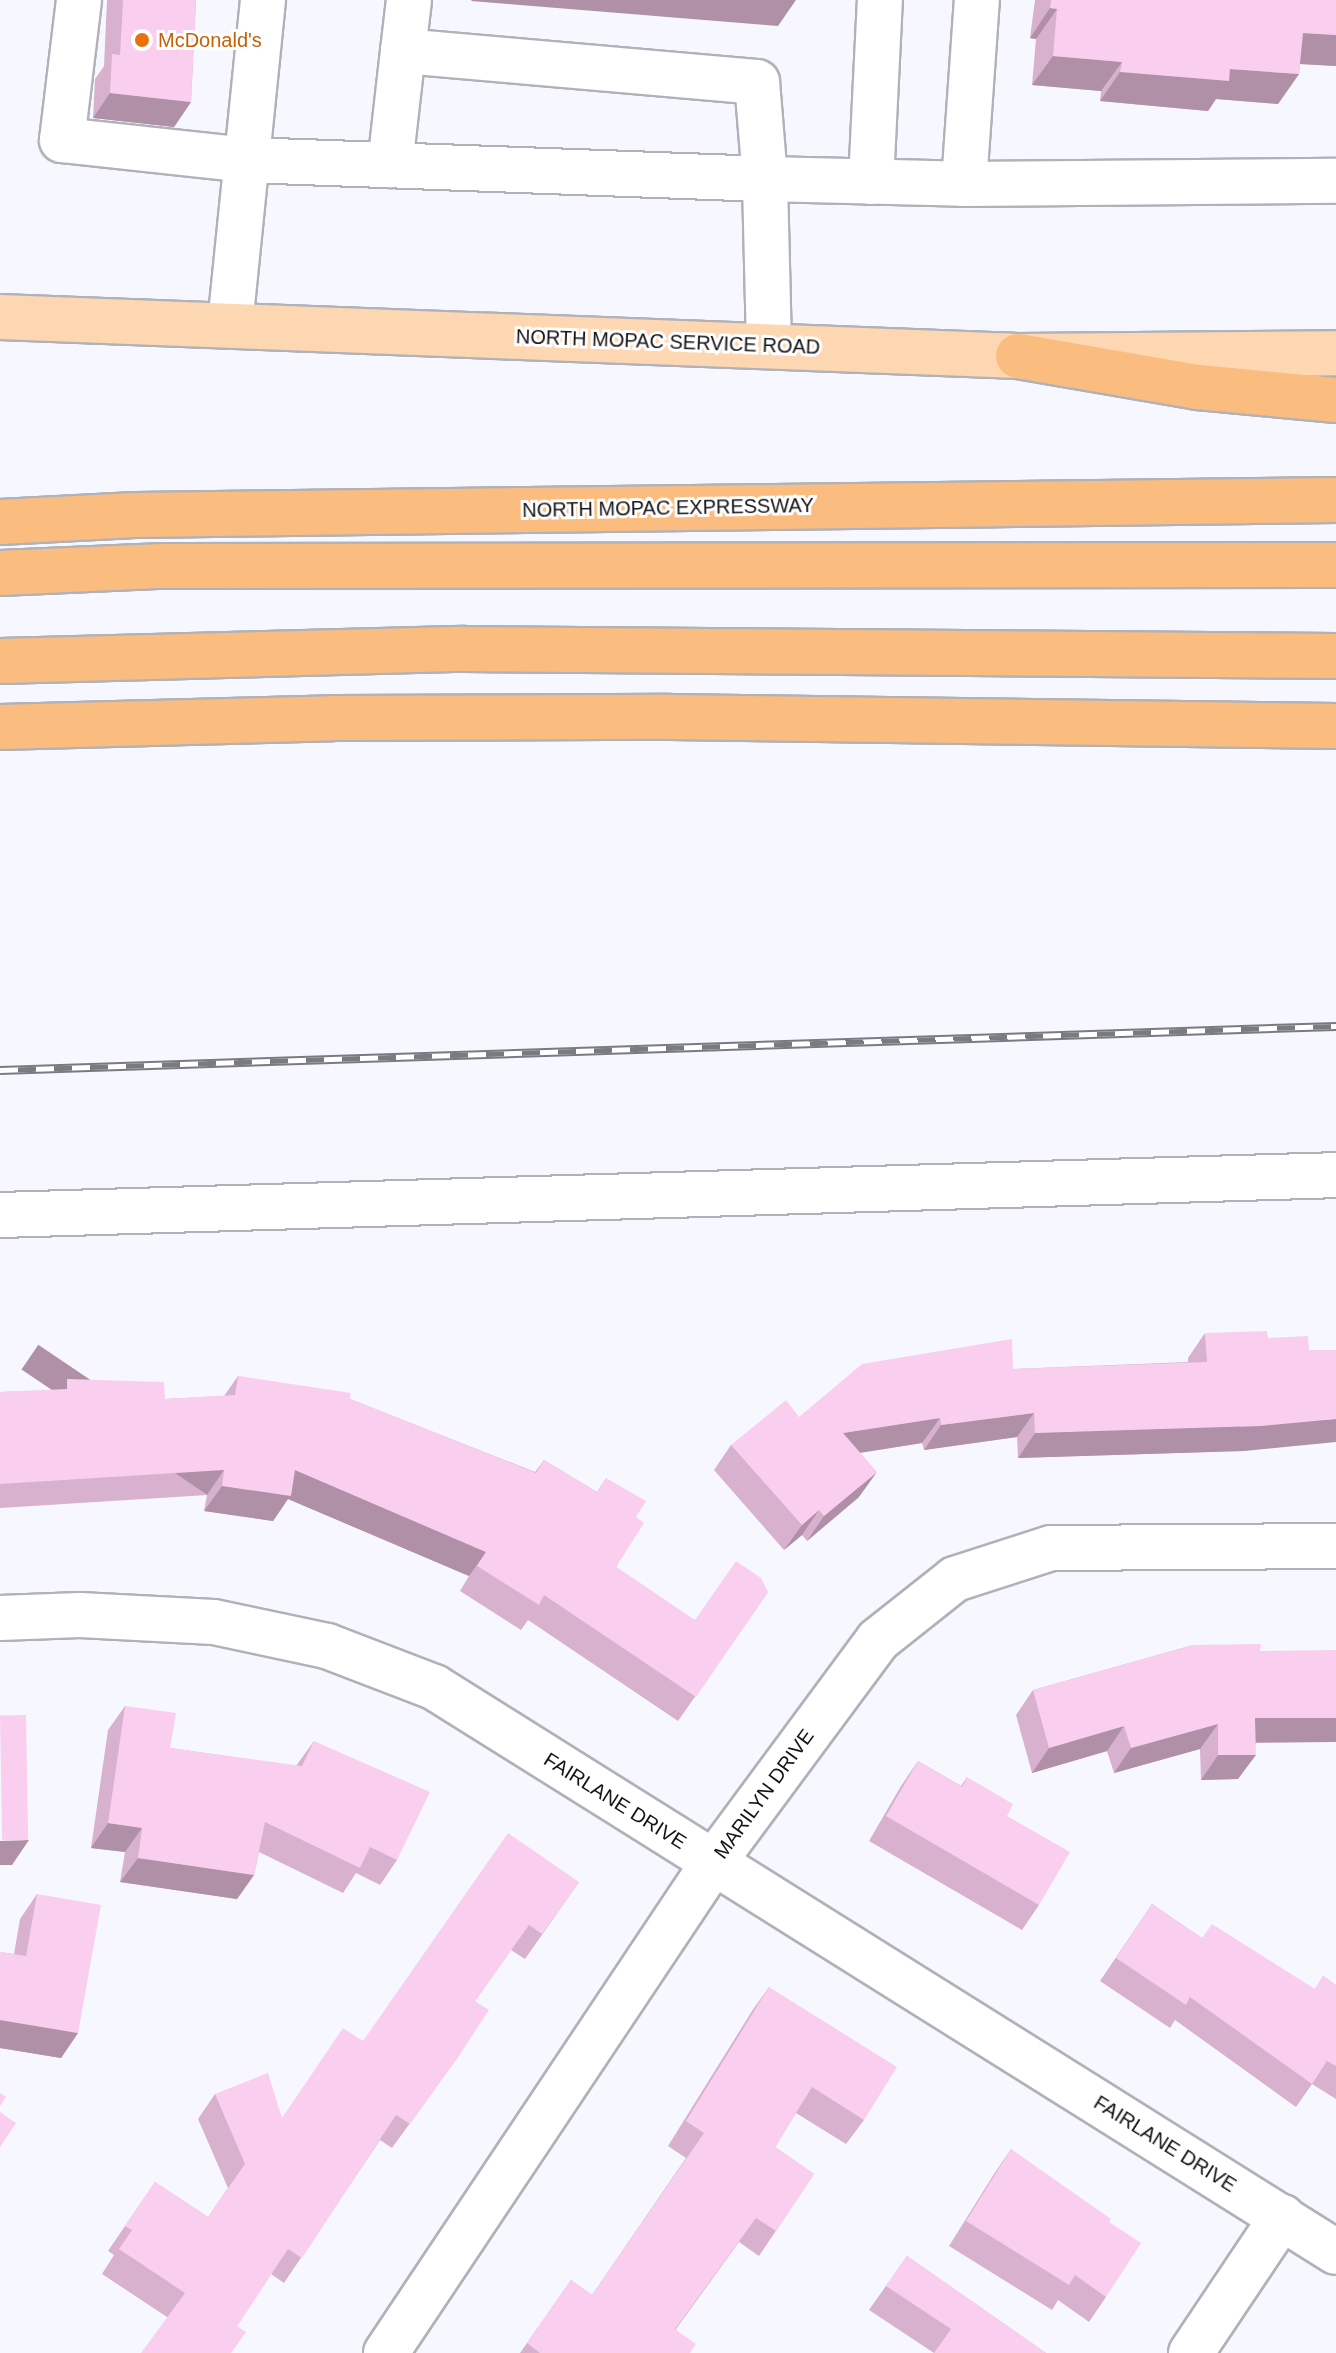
<!DOCTYPE html>
<html>
<head>
<meta charset="utf-8">
<style>
  body { margin:0 }
  #map { position:relative; width:1336px; height:2353px; overflow:hidden; background:#f7f8ff; font-family:Helvetica,sans-serif }
  div>[style] { position:absolute }
  .roads { filter:drop-shadow(2px 0 #b0b1b9) drop-shadow(-2px 0 #b0b1b9) drop-shadow(0 2px #b0b1b9) drop-shadow(0 -2px #b0b1b9) }
  .minor>* { height:44px; margin:-22px; padding:0 22px; transform-origin:22px; border-radius:22px; background:#fff }
  .major>* { height:44px; margin:-22px; padding:0 22px; transform-origin:22px; border-radius:22px; background:#fdd7b2 }
  .highway>* { height:44px; margin:-22px; padding:0 22px; transform-origin:22px; border-radius:22px; background:#fbbd7f }
  .rail>* { height:9px; margin-top:-4.5px; transform-origin:0; background:repeating-linear-gradient(90deg,#fff 0 18px,#7a7b80 0 36px); box-sizing:border-box; border-block:2px solid #7a7b80 }
  .wall>* { inset:0; background:#d7b1cd }
  .shaded-wall>* { inset:0; background:#af90a7; transform-origin:0 0 }
  .building>* { inset:0; background:#faceee; transform-origin:0 0 }
  .dots>* { width:22px; height:22px; translate:-50% -50%; box-sizing:border-box; border:4px solid #fff; border-radius:50% }
  span { translate:-50% -50%; white-space:nowrap; text-align:center; line-height:1.15; -webkit-text-stroke:6px #fff; paint-order:stroke }
  .food-label { font-size:20px; color:#c56008 }
  .left { translate:0 -50%; text-align:left }
  .street-label { font-size:20px; color:#141417 }
</style>
</head>
<body>
<div id="map">
  <div class="roads">
    <div class="minor">
      <i style="left:79px;top:0;width:141px;rotate:96.9deg"></i>
      <i style="left:62px;top:140px;width:186px;rotate:6.2deg"></i>
      <i style="left:247px;top:160px;width:518px;rotate:2.1deg"></i>
      <i style="left:765px;top:179px;width:97px;rotate:-94.7deg"></i>
      <i style="left:757px;top:82px;width:355px;rotate:-175deg"></i>
      <i style="left:403px;top:51px;width:115px;rotate:96.5deg"></i>
      <i style="left:403px;top:51px;width:51px;rotate:-83.3deg"></i>
      <i style="left:871px;top:182px;width:182px;rotate:-87.2deg"></i>
      <i style="left:964px;top:184px;width:184px;rotate:-86deg"></i>
      <i style="left:230px;top:325px;width:327px;rotate:-84.2deg"></i>
      <i style="left:769px;top:346px;width:167px;rotate:-91.4deg"></i>
      <i style="left:765px;top:179px;width:199px;rotate:1.4deg"></i>
      <i style="left:964px;top:184px;width:372px;rotate:-0.5deg"></i>
      <i style="left:0;top:1215px;width:1337px;rotate:-1.71deg"></i>
      <i style="left:0;top:1618px;width:80px;rotate:-2.1deg"></i>
      <i style="left:80px;top:1615px;width:134px;rotate:3deg"></i>
      <i style="left:214px;top:1622px;width:116px;rotate:12deg"></i>
      <i style="left:327px;top:1646px;width:115px;rotate:21deg"></i>
      <i style="left:434px;top:1687px;width:1064px;rotate:32.06deg"></i>
      <i style="left:386px;top:2353px;width:589px;rotate:-56.28deg"></i>
      <i style="left:713px;top:1863px;width:277px;rotate:-53.5deg"></i>
      <i style="left:878px;top:1640px;width:98px;rotate:-38.4deg"></i>
      <i style="left:955px;top:1579px;width:101px;rotate:-17.9deg"></i>
      <i style="left:1051px;top:1548px;width:285px;rotate:-0.4deg"></i>
      <i style="left:1191px;top:2353px;width:164px;rotate:-56.2deg"></i>
    </div>
    <div class="major">
      <i style="left:0;top:317px;width:1019px;rotate:2.19deg"></i>
      <i style="left:1018px;top:356px;width:318px;rotate:-0.5deg"></i>
    </div>
    <div class="highway">
      <i style="left:1018px;top:356px;width:183px;rotate:9.8deg"></i>
      <i style="left:1198px;top:387px;width:139px;rotate:5.4deg"></i>
      <i style="left:0;top:522px;width:135px;rotate:-3deg"></i>
      <i style="left:135px;top:515px;width:1201px;rotate:-0.72deg"></i>
      <i style="left:0;top:573px;width:163px;rotate:-2.5deg"></i>
      <i style="left:163px;top:566px;width:1173px;rotate:-0.05deg"></i>
      <i style="left:0;top:661px;width:464px;rotate:-1.5deg"></i>
      <i style="left:464px;top:649px;width:872px;rotate:0.46deg"></i>
      <i style="left:0;top:727px;width:333px;rotate:-1.5deg"></i>
      <i style="left:333px;top:718px;width:337px;rotate:-0.2deg"></i>
      <i style="left:670px;top:717px;width:666px;rotate:0.77deg"></i>
    </div>
  </div>
  <div class="rail">
    <i style="left:0;top:1070px;width:1337px;rotate:-1.89deg"></i>
  </div>
  <div class="wall">
    <i style="clip-path:polygon(107px 0,196px 0,191px 102px,174px 127px,93px 118px,95px 79px,104px 66px)"></i>
    <i style="clip-path:polygon(1035px 0,1336px 0,1336px 66px,1300px 64px,1299px 74px,1278px 104px,1216px 99px,1208px 111px,1100px 101px,1101px 91px,1032px 85px,1036px 39px,1030px 38px)"></i>
    <i style="clip-path:polygon(1205px 1333px,1244px 1451px,1018px 1458px,1017px 1437px,924px 1450px,922px 1443px,860px 1453px,859px 1497px,807px 1541px,802px 1535px,784px 1550px,714px 1470px,731px 1445px,799px 1417px,1013px 1369px,1188px 1362px,1188px 1358px)"></i>
    <i style="clip-path:polygon(238px 1376px,350px 1399px,535px 1472px,544px 1460px,597px 1492px,606px 1478px,636px 1517px,616px 1567px,694px 1620px,768px 1592px,678px 1721px,528px 1620px,521px 1630px,460px 1591px,469px 1576px,288px 1499px,273px 1521px,204px 1511px,207px 1495px,0 1508px,0 1392px,60px 1390px,67px 1379px,165px 1399px,224px 1396px)"></i>
    <i style="clip-path:polygon(1193px 1645px,1256px 1743px,1238px 1779px,1201px 1780px,1200px 1749px,1114px 1773px,1107px 1751px,1032px 1773px,1016px 1715px,1033px 1690px)"></i>
    <i style="clip-path:polygon(125px 1706px,170px 1748px,296px 1766px,314px 1741px,397px 1860px,380px 1885px,356px 1873px,343px 1893px,259px 1852px,254px 1875px,237px 1899px,120px 1882px,125px 1852px,91px 1848px,108px 1730px)"></i>
    <i style="clip-path:polygon(918px 1761px,961px 1786px,967px 1777px,1007px 1816px,1039px 1905px,1022px 1930px,869px 1841px,901px 1786px)"></i>
    <i style="clip-path:polygon(579px 1882px,525px 1959px,511px 1950px,475px 2001px,460px 2054px,392px 2148px,380px 2140px,284px 2283px,271px 2274px,237px 2326px,167px 2317px,102px 2274px,114px 2255px,108px 2251px,155px 2182px,208px 2217px,228px 2188px,198px 2119px,215px 2094px,282px 2118px,363px 2041px)"></i>
    <i style="clip-path:polygon(37px 1894px,78px 2033px,61px 2058px,0 2048px,0 1952px,14px 1954px,20px 1919px)"></i>
    <i style="clip-path:polygon(1152px 1904px,1202px 1938px,1315px 1989px,1323px 1976px,1336px 1985px,1336px 2099px,1312px 2084px,1296px 2107px,1175px 2020px,1170px 2028px,1100px 1981px)"></i>
    <i style="clip-path:polygon(769px 1987px,864px 2120px,846px 2144px,796px 2113px,775px 2147px,814px 2174px,759px 2256px,739px 2242px,676px 2329px,690px 2353px,520px 2353px,571px 2280px,592px 2295px,686px 2158px,668px 2146px,752px 2011px)"></i>
    <i style="clip-path:polygon(1011px 2149px,1109px 2222px,1106px 2297px,1089px 2322px,1058px 2300px,1052px 2310px,949px 2246px,994px 2174px)"></i>
    <i style="clip-path:polygon(907px 2256px,1046px 2353px,934px 2353px,869px 2310px)"></i>
  </div>
  <div class="shaded-wall">
    <i style="clip-path:polygon(472px 0,796px 0,778px 26px,471px 1px)"></i>
    <i style="clip-path:polygon(1050px 8px,1057px 9px,1036px 39px,1030px 38px)"></i>
    <i style="clip-path:polygon(1303px 33px,1336px 35px,1336px 66px,1282px 63px)"></i>
    <i style="clip-path:polygon(1053px 56px,1122px 62px,1101px 91px,1032px 85px)"></i>
    <i style="clip-path:polygon(1230px 69px,1299px 74px,1278px 104px,1216px 99px,1208px 111px,1100px 101px,1120px 72px)"></i>
    <i style="clip-path:polygon(110px 93px,191px 102px,174px 127px,93px 118px)"></i>
    <i style="clip-path:polygon(1034px 1413px,1017px 1437px,924px 1450px,941px 1425px)"></i>
    <i style="clip-path:polygon(940px 1418px,922px 1443px,826px 1458px,843px 1433px)"></i>
    <i style="clip-path:polygon(1336px 1419px,1336px 1442px,1244px 1451px,1018px 1458px,1035px 1433px)"></i>
    <i style="left:224px;top:1470px;width:30px;height:224px;rotate:124deg"></i>
    <i style="clip-path:polygon(295px 1470px,486px 1552px,469px 1576px,288px 1499px,273px 1521px,204px 1511px,222px 1486px)"></i>
    <i style="clip-path:polygon(877px 1472px,859px 1497px,807px 1541px,824px 1516px)"></i>
    <i style="clip-path:polygon(819px 1510px,802px 1535px,784px 1550px,802px 1525px)"></i>
    <i style="clip-path:polygon(1255px 1718px,1336px 1718px,1336px 1742px,1238px 1743px)"></i>
    <i style="clip-path:polygon(1218px 1724px,1200px 1749px,1114px 1773px,1131px 1748px)"></i>
    <i style="clip-path:polygon(1124px 1726px,1107px 1751px,1032px 1773px,1049px 1748px)"></i>
    <i style="clip-path:polygon(1218px 1755px,1256px 1755px,1238px 1779px,1201px 1780px)"></i>
    <i style="clip-path:polygon(108px 1823px,142px 1828px,125px 1852px,91px 1848px)"></i>
    <i style="clip-path:polygon(29px 1840px,12px 1865px,0 1865px,0 1841px)"></i>
    <i style="clip-path:polygon(138px 1858px,254px 1875px,237px 1899px,120px 1882px)"></i>
    <i style="clip-path:polygon(0 2020px,78px 2033px,61px 2058px,0 2048px)"></i>
  </div>
  <div class="building">
    <i style="clip-path:polygon(123px 0,196px 0,191px 102px,110px 93px,112px 54px,120px 55px)"></i>
    <i style="clip-path:polygon(1051px 0,1336px 0,1336px 35px,1303px 33px,1299px 74px,1230px 69px,1229px 81px,1120px 72px,1122px 62px,1053px 56px,1057px 9px,1050px 8px)"></i>
    <i style="clip-path:polygon(1267px 1331px,1268px 1338px,1308px 1336px,1309px 1350px,1336px 1350px,1336px 1419px,1261px 1426px,1035px 1433px,1034px 1413px,941px 1425px,940px 1418px,843px 1433px,877px 1472px,824px 1516px,819px 1510px,802px 1525px,731px 1445px,786px 1400px,799px 1417px,862px 1364px,1012px 1339px,1013px 1369px,1207px 1362px,1205px 1333px)"></i>
    <i style="clip-path:polygon(238px 1376px,351px 1393px,350px 1399px,536px 1473px,544px 1460px,597px 1492px,606px 1478px,646px 1501px,636px 1517px,644px 1523px,616px 1567px,695px 1620px,736px 1561px,761px 1578px,768px 1592px,696px 1697px,544px 1595px,539px 1605px,477px 1566px,486px 1552px,295px 1470px,291px 1496px,222px 1486px,224px 1470px,0 1484px,0 1392px,67px 1389px,67px 1379px,164px 1382px,165px 1399px,235px 1395px)"></i>
    <i style="clip-path:polygon(1261px 1644px,1260px 1651px,1336px 1650px,1336px 1718px,1255px 1718px,1256px 1755px,1218px 1755px,1218px 1724px,1131px 1748px,1124px 1726px,1049px 1748px,1033px 1690px,1193px 1645px)"></i>
    <i style="clip-path:polygon(125px 1706px,176px 1713px,170px 1748px,302px 1766px,314px 1741px,430px 1792px,397px 1860px,370px 1847px,360px 1868px,265px 1822px,254px 1875px,138px 1858px,142px 1828px,108px 1823px)"></i>
    <i style="left:26px;top:1715px;width:125px;height:26px;rotate:89deg"></i>
    <i style="clip-path:polygon(918px 1761px,962px 1787px,967px 1777px,1013px 1804px,1007px 1816px,1070px 1852px,1039px 1905px,886px 1816px)"></i>
    <i style="clip-path:polygon(508px 1833px,579px 1882px,542px 1934px,529px 1925px,475px 2001px,489px 2010px,460px 2054px,410px 2124px,396px 2115px,302px 2258px,288px 2249px,237px 2326px,246px 2332px,231px 2353px,141px 2353px,185px 2293px,119px 2249px,132px 2230px,125px 2226px,155px 2182px,208px 2217px,245px 2164px,215px 2094px,268px 2073px,282px 2118px,343px 2028px,363px 2041px)"></i>
    <i style="clip-path:polygon(37px 1894px,101px 1905px,78px 2033px,0 2020px,0 1952px,26px 1956px)"></i>
    <i style="clip-path:polygon(1152px 1904px,1202px 1938px,1212px 1924px,1315px 1989px,1323px 1976px,1336px 1985px,1336px 2066px,1327px 2061px,1312px 2084px,1190px 1997px,1186px 2005px,1116px 1958px)"></i>
    <i style="clip-path:polygon(769px 1987px,897px 2067px,864px 2120px,812px 2087px,775px 2147px,814px 2174px,776px 2231px,756px 2218px,675px 2329px,696px 2344px,690px 2353px,540px 2353px,527px 2343px,571px 2280px,592px 2295px,704px 2133px,686px 2121px)"></i>
    <i style="clip-path:polygon(0 2093px,6px 2097px,0 2106px)"></i>
    <i style="clip-path:polygon(0 2112px,16px 2123px,0 2147px)"></i>
    <i style="clip-path:polygon(1011px 2149px,1111px 2219px,1109px 2222px,1141px 2243px,1106px 2297px,1075px 2275px,1069px 2285px,966px 2221px)"></i>
    <i style="clip-path:polygon(907px 2256px,1046px 2353px,934px 2353px,951px 2329px,886px 2286px)"></i>
  </div>
  <div class="dots">
    <i style="left:142px;top:40px;background:#e8710a"></i>
  </div>
  <div class="food-label">
    <span class="left" style="left:158px;top:40px">McDonald's</span>
  </div>
  <div class="street-label">
    <span style="left:668px;top:342px;rotate:2deg">NORTH MOPAC SERVICE ROAD</span>
    <span style="left:668px;top:508px;rotate:-1deg">NORTH MOPAC EXPRESSWAY</span>
    <span style="left:764px;top:1794px;rotate:-54deg">MARILYN DRIVE</span>
    <span style="left:615px;top:1801px;rotate:32deg">FAIRLANE DRIVE</span>
    <span style="left:1165px;top:2144px;rotate:32deg">FAIRLANE DRIVE</span>
  </div>
</div>
</body>
</html>
